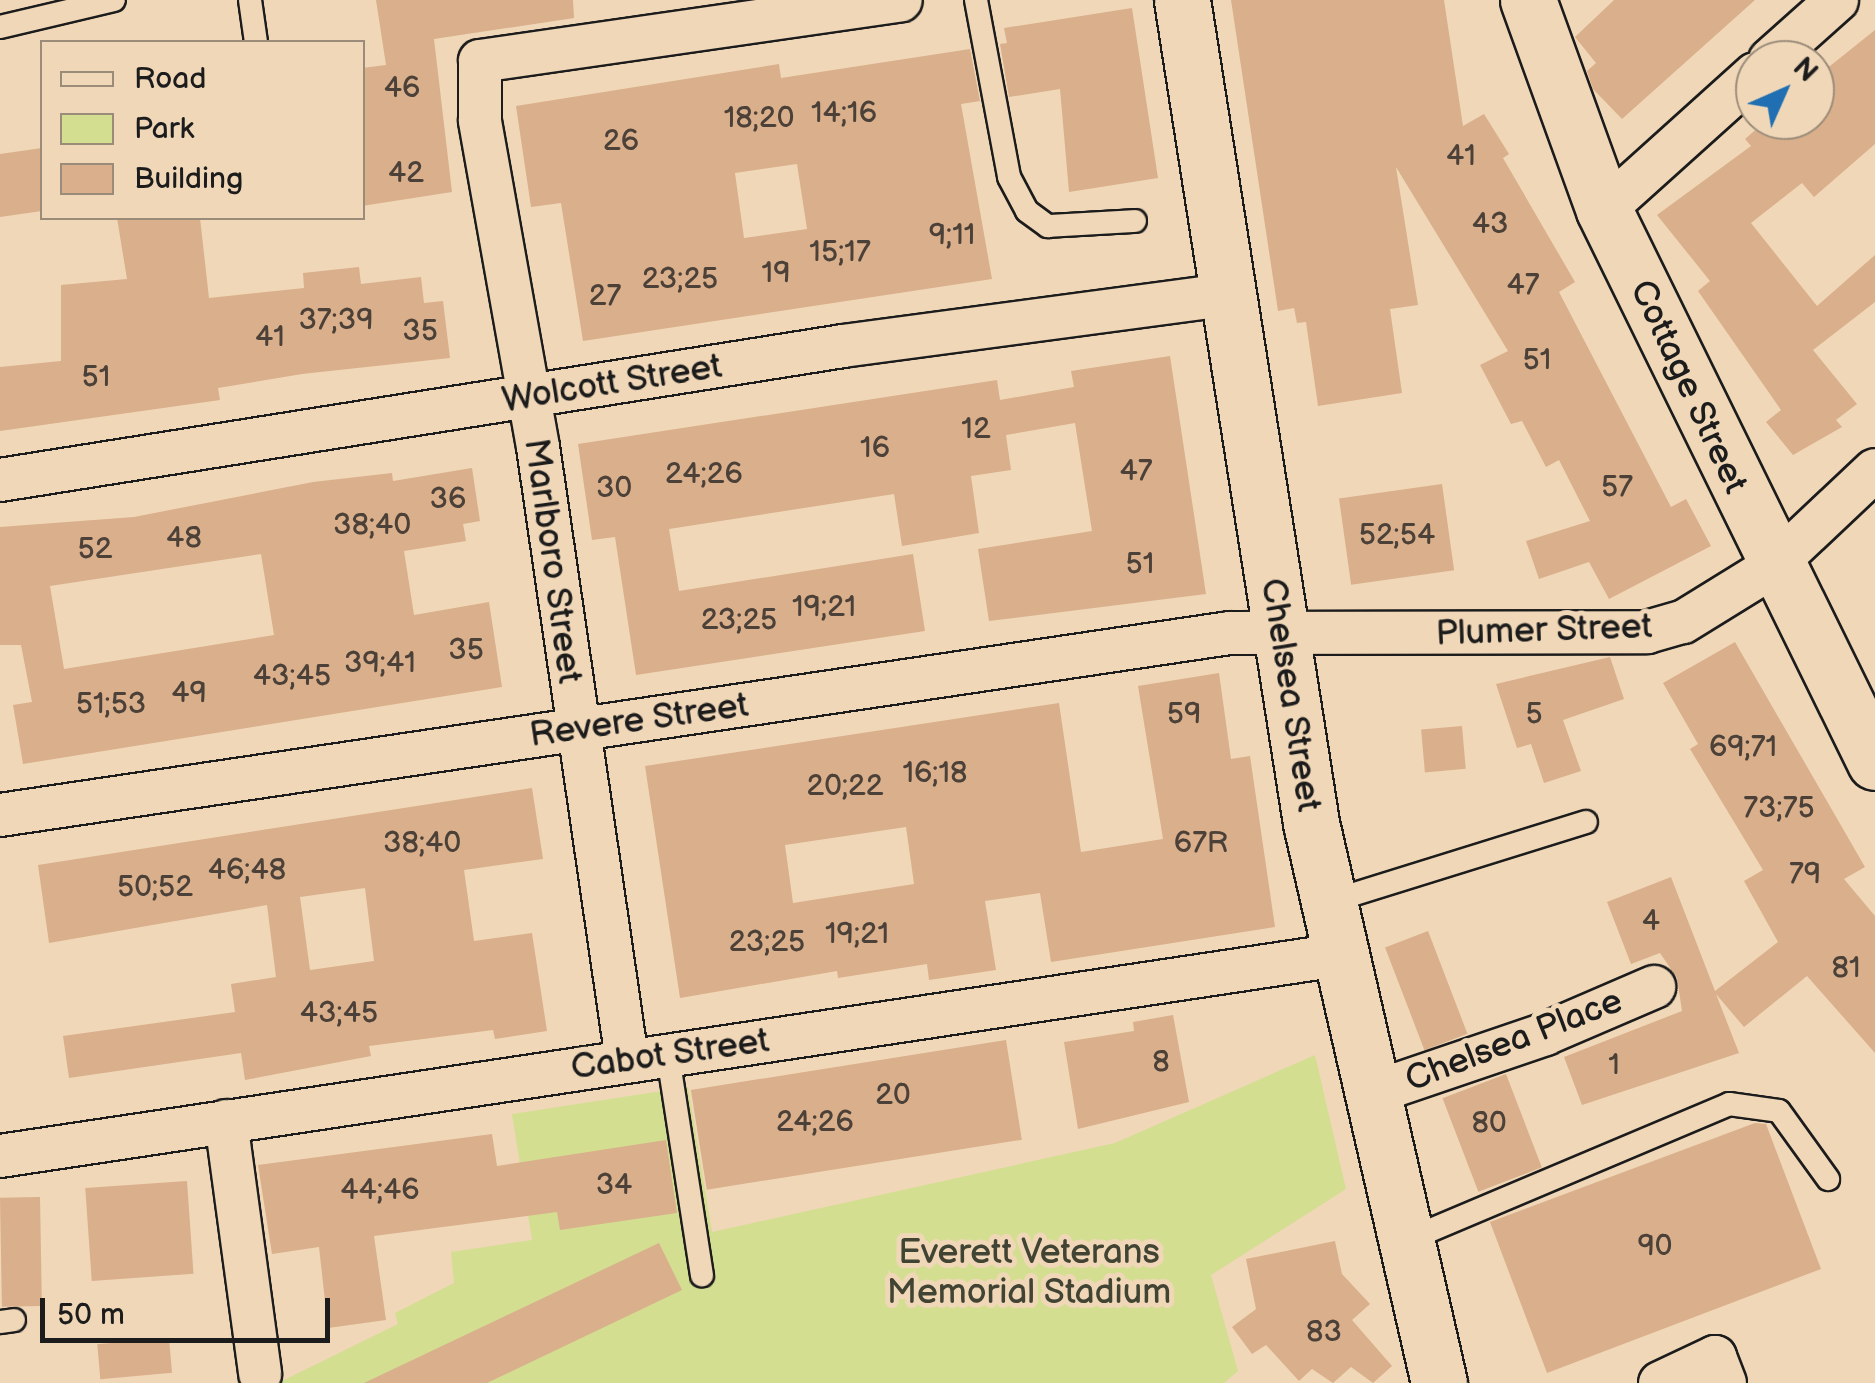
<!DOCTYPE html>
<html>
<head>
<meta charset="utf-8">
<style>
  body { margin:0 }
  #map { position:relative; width:1875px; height:1383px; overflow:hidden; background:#f0d7b8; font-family:"Balsamiq Sans",sans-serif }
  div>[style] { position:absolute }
  .green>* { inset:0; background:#d3de91 }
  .building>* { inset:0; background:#daaf8b; transform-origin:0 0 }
  .roads { filter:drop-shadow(2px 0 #1c1c1c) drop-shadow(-2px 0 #1c1c1c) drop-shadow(0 2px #1c1c1c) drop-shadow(0 -2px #1c1c1c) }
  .lane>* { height:22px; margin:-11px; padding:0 11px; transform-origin:11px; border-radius:11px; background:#f0d7b8 }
  .street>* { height:42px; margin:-21px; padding:0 21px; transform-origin:21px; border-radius:21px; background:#f0d7b8 }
  .secondary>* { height:55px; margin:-27.5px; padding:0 27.5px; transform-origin:27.5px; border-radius:27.5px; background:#f0d7b8 }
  span { translate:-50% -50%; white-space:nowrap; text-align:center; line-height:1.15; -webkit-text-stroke:10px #f0d7b8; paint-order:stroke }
  .number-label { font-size:30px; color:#4c4138 }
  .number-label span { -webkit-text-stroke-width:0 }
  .street-label { font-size:35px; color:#1c1c1c }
  .park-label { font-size:35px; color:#414333 }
  .legend { position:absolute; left:40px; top:40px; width:325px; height:180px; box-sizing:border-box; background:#f0d7b8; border:2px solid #9b8c7a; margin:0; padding:12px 18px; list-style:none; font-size:30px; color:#1c1c1c }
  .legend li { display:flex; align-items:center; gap:20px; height:50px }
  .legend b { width:50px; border:2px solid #9b8c7a }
  .north { position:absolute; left:1735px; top:40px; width:100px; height:100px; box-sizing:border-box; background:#f0d7b8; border:2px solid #9b8c7a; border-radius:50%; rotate:45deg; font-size:28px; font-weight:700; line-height:40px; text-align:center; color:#1c1c1c }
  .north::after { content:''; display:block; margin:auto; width:35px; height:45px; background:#1f6fb2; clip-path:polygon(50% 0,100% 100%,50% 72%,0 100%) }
  .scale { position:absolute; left:40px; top:1298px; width:290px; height:45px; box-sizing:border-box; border:5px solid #1c1c1c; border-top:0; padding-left:12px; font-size:30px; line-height:35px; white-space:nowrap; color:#1c1c1c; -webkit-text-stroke:8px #f0d7b8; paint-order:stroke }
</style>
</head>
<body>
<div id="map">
  <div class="green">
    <i style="clip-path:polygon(1315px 1055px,1346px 1189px,1211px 1275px,1238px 1371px,1224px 1383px,278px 1383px,398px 1324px,395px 1313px,454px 1283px,451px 1252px,532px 1240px,512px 1114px,688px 1087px,712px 1232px,1115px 1143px)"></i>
  </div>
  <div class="building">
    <i style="clip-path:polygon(376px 0,573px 0,574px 18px,434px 39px,452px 192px,362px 206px,362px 68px,386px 65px)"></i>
    <i style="clip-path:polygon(1231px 0,1444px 0,1463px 126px,1484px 114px,1509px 154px,1503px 158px,1575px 282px,1559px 292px,1671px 507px,1686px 499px,1711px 546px,1609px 599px,1589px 562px,1539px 579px,1526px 541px,1590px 521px,1559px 460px,1546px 467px,1522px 421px,1511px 424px,1480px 365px,1508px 351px,1396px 167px,1418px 305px,1390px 309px,1402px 393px,1318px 406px,1306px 322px,1297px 323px,1294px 308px,1278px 311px)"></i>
    <i style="clip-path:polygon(1614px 0,1755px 0,1622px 119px,1593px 89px,1587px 71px,1596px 63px,1575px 37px)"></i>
    <i style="clip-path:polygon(1132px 8px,1158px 178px,1069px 192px,1060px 89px,1009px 97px,1000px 44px,1007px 43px,1004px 28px)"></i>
    <i style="clip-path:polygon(1875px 30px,1875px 144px,1814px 197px,1802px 183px,1751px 223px,1817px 306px,1875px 255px,1875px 302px,1813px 350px,1857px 404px,1836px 420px,1842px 427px,1793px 455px,1766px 422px,1781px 410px,1698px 291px,1710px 281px,1657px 215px,1751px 146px,1745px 139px,1767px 120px,1815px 120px,1815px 78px)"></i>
    <i style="clip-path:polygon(evenodd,970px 49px,980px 101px,961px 104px,992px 279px,583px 341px,561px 203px,531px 207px,516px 106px,779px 64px,781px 78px,970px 49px,797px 164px,807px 229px,744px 238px,735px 173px,797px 164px)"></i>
    <i style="clip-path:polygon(42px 148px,42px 211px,0 217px,0 154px)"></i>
    <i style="clip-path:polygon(117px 218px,200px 218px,209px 298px,304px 288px,303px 273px,359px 267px,361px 284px,421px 277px,424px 303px,443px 301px,450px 358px,302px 374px,218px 388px,220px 400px,0 431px,0 367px,61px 361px,61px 285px,127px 279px)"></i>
    <i style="clip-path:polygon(1170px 356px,1206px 594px,989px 621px,978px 549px,1092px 531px,1075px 423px,1006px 435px,1011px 470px,971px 476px,979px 533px,902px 546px,894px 494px,669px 529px,679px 591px,913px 554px,925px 631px,636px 675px,615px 537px,592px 540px,578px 444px,997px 380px,1000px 400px,1074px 387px,1071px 371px)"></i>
    <i style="clip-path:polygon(evenodd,472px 468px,480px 521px,463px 524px,466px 541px,404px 551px,414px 615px,489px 602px,502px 687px,23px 764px,13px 705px,32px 702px,21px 645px,0 645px,0 527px,134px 517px,313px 482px,392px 473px,393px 481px,472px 468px,261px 554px,274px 635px,64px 669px,50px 586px,261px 554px)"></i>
    <i style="left:1442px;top:484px;width:87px;height:104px;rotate:82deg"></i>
    <i style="clip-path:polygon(1735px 642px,1865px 867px,1844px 879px,1875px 916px,1875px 1053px,1807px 976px,1744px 1027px,1716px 994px,1739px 1053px,1582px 1105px,1564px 1057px,1682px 1011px,1677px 978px,1660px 953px,1631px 964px,1607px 902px,1671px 877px,1715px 991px,1778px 942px,1744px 881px,1763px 870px,1690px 749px,1698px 744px,1663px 683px)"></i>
    <i style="clip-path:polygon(1610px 657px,1624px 699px,1563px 720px,1581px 771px,1544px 783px,1531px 744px,1517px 748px,1496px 684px)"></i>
    <i style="clip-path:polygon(evenodd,1219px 673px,1231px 759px,1250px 756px,1275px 927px,1051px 962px,1040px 893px,985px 901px,996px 970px,929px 980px,927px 964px,838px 978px,837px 971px,680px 998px,645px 766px,1059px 703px,1081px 852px,1163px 839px,1138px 686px,1219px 673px,906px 827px,914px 884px,793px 903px,785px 845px,906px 827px)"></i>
    <i style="left:1462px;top:726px;width:43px;height:41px;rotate:85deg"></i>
    <i style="clip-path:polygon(evenodd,532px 788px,543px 859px,464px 870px,474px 941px,532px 933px,547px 1031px,495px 1039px,493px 1030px,369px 1046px,371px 1056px,245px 1080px,241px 1053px,69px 1078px,63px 1036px,235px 1012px,231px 984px,276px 977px,267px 905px,49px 943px,38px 865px,532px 788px,365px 888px,374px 961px,310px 970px,300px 897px,365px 888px)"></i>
    <i style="left:1428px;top:931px;width:110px;height:46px;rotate:69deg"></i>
    <i style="clip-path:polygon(1173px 1015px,1189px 1102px,1078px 1129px,1064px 1042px,1134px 1031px,1133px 1022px)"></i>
    <i style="left:1006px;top:1040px;width:101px;height:319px;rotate:81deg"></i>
    <i style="left:1506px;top:1074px;width:100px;height:68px;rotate:69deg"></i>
    <i style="clip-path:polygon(1755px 1123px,1766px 1124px,1821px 1269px,1547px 1373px,1490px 1222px)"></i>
    <i style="clip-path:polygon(492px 1134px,497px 1166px,666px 1140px,677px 1213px,560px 1230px,557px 1212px,374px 1236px,386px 1320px,328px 1328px,319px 1247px,272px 1254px,258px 1165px)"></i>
    <i style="left:187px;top:1181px;width:93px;height:102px;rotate:86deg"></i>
    <i style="left:40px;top:1197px;width:109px;height:40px;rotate:89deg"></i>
    <i style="clip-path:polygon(1335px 1241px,1342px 1274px,1370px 1304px,1352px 1320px,1392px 1366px,1373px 1383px,1351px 1367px,1333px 1383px,1312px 1369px,1299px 1381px,1266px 1345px,1252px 1354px,1232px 1327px,1256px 1309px,1246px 1259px)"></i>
    <i style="clip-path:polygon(659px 1243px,682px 1290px,487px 1383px,364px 1383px)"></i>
    <i style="left:169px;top:1338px;width:35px;height:72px;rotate:85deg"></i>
  </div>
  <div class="roads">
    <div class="lane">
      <i style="left:250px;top:0;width:42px;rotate:81.9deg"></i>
      <i style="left:976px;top:0;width:180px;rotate:79.4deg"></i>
      <i style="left:1009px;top:177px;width:38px;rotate:62deg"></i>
      <i style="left:1027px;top:211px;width:26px;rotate:36deg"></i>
      <i style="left:1048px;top:226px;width:87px;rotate:-3.3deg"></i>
      <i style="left:0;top:27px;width:117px;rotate:-13.3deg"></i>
      <i style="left:1329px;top:902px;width:269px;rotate:-17.3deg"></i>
      <i style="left:668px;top:1056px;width:222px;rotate:81.2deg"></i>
      <i style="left:1405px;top:1241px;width:352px;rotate:-22.9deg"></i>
      <i style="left:1729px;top:1104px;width:50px;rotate:8deg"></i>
      <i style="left:1779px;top:1111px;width:84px;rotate:54.2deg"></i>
      <i style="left:0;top:1322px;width:14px;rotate:-8deg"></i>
    </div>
    <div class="street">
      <i style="left:1770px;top:60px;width:90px;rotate:-41.8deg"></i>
      <i style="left:1604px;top:210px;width:203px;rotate:-42deg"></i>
      <i style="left:0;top:480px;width:854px;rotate:-9.03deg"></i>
      <i style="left:843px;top:346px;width:385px;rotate:-7.6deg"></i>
      <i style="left:0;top:815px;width:1242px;rotate:-8.42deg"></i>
      <i style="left:1229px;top:633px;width:418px;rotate:-0.1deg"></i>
      <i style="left:1647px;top:632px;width:37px;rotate:-16deg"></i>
      <i style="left:1683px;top:622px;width:105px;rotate:-31.7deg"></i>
      <i style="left:1772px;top:567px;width:141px;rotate:-43.3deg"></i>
      <i style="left:627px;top:1060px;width:619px;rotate:-98.26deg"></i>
      <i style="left:538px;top:447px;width:332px;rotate:-100.1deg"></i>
      <i style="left:480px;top:120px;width:59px;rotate:-90deg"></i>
      <i style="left:480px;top:61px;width:425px;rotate:-8.2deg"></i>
      <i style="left:1372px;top:1093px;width:183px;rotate:-18.8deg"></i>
      <i style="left:1545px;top:1034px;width:119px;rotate:-23.3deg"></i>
      <i style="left:226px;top:1121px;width:255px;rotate:82.3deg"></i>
      <i style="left:0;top:1156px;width:1354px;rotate:-8.54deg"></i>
      <i style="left:1660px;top:1383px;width:61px;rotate:-25.3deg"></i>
      <i style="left:1715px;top:1357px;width:28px;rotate:69deg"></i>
    </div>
    <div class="secondary">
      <i style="left:1182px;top:0;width:833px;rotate:81.09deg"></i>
      <i style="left:1311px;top:823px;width:574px;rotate:77.12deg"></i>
      <i style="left:1528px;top:0;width:223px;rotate:70.1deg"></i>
      <i style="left:1604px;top:210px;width:615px;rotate:63.85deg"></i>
    </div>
  </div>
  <div class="number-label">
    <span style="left:402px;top:88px">46</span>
    <span style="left:844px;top:113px">14;16</span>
    <span style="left:759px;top:118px">18;20</span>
    <span style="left:621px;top:141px">26</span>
    <span style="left:1461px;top:156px">41</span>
    <span style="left:406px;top:173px">42</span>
    <span style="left:1490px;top:224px">43</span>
    <span style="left:952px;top:235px">9;11</span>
    <span style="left:840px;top:252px">15;17</span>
    <span style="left:776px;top:273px">19</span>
    <span style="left:680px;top:279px">23;25</span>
    <span style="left:1523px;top:285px">47</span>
    <span style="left:605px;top:296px">27</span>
    <span style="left:336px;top:320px">37;39</span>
    <span style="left:420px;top:331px">35</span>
    <span style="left:270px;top:337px">41</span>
    <span style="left:1537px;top:360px">51</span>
    <span style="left:96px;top:377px">51</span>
    <span style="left:976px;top:429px">12</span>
    <span style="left:875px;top:448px">16</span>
    <span style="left:1136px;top:471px">47</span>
    <span style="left:704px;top:474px">24;26</span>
    <span style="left:1617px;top:487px">57</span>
    <span style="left:614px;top:488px">30</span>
    <span style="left:448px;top:499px">36</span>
    <span style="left:372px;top:525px">38;40</span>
    <span style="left:1397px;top:535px">52;54</span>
    <span style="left:184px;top:538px">48</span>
    <span style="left:95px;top:549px">52</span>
    <span style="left:1140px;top:564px">51</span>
    <span style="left:824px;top:607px">19;21</span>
    <span style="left:739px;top:620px">23;25</span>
    <span style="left:466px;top:650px">35</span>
    <span style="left:380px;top:663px">39;41</span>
    <span style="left:292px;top:676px">43;45</span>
    <span style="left:189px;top:693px">49</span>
    <span style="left:111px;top:704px">51;53</span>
    <span style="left:1184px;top:714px">59</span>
    <span style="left:1534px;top:714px">5</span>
    <span style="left:1743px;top:747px">69;71</span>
    <span style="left:935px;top:773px">16;18</span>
    <span style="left:845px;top:786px">20;22</span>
    <span style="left:1779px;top:808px">73;75</span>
    <span style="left:422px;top:843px">38;40</span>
    <span style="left:1201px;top:843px">67R</span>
    <span style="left:247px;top:870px">46;48</span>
    <span style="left:1805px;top:874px">79</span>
    <span style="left:155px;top:887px">50;52</span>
    <span style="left:1651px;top:921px">4</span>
    <span style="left:857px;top:934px">19;21</span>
    <span style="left:767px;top:942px">23;25</span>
    <span style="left:1846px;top:968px">81</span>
    <span style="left:339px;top:1013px">43;45</span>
    <span style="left:1161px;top:1062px">8</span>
    <span style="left:1614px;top:1065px">1</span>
    <span style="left:893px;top:1095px">20</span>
    <span style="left:815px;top:1122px">24;26</span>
    <span style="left:1489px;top:1123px">80</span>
    <span style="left:614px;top:1185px">34</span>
    <span style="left:380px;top:1190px">44;46</span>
    <span style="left:1655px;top:1246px">90</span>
    <span style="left:1324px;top:1332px">83</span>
  </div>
  <div class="street-label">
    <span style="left:612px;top:384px;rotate:-9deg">Wolcott Street</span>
    <span style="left:1688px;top:387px;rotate:65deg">Cottage Street</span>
    <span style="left:552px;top:561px;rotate:82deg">Marlboro Street</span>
    <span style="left:1544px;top:631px;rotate:-2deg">Plumer Street</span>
    <span style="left:1290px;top:695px;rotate:81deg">Chelsea Street</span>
    <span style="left:639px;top:721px;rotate:-8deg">Revere Street</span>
    <span style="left:1514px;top:1041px;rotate:-21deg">Chelsea Place</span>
    <span style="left:670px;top:1055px;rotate:-8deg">Cabot Street</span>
  </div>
  <div class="park-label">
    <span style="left:1029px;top:1273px">Everett Veterans<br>Memorial Stadium</span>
  </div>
  <ul class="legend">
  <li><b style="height:12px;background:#f0d7b8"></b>Road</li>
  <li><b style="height:28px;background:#d3de91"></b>Park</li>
  <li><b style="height:28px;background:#daaf8b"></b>Building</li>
  </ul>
  <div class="north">N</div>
  <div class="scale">50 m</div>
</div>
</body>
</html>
